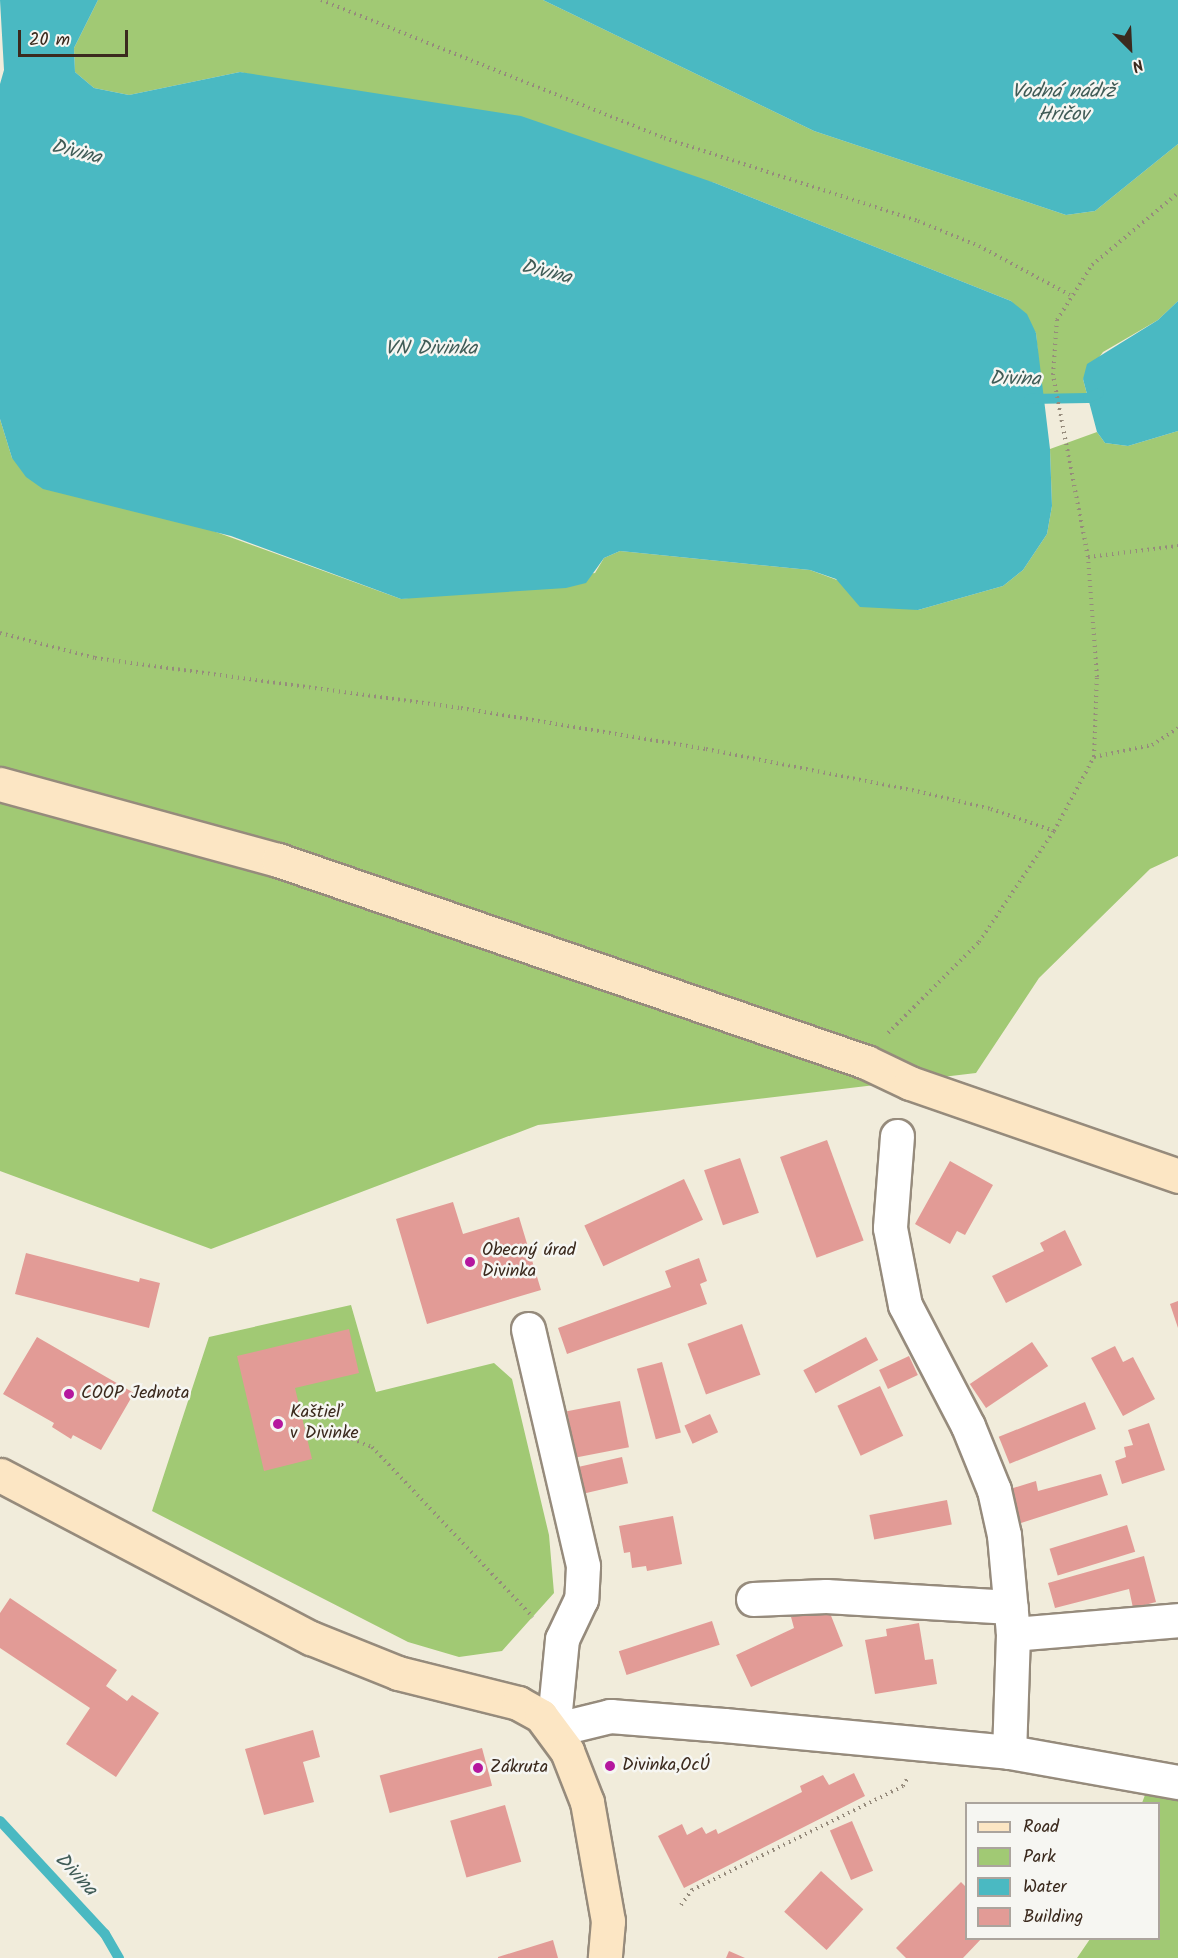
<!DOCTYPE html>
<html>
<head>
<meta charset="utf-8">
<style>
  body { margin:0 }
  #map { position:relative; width:1178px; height:1958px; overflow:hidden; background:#f1ecdb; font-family:Kalam,sans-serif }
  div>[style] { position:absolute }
  .green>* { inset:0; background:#a1c974 }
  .water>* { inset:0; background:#4ab9c2 }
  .stream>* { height:10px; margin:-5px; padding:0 5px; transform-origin:5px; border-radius:5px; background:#4ab9c2 }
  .building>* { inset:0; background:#e29b96; transform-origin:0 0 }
  .path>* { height:4px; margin-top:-2px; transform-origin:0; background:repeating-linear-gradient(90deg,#968b7c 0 1.5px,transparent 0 6px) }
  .roads { filter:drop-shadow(2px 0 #968b7c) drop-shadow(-2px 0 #968b7c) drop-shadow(0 2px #968b7c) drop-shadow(0 -2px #968b7c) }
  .street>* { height:33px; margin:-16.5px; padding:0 16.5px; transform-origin:16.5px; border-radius:16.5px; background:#fff }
  .secondary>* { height:33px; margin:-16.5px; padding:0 16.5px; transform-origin:16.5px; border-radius:16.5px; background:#fce6c4 }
  .dots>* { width:16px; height:16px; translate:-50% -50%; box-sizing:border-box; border:3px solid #f6f6f2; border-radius:50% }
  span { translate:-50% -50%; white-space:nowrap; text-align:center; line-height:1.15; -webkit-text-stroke:5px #f6f6f2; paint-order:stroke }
  .poi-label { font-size:18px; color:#3b2a1e }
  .left { translate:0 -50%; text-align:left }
  .water-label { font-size:20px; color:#405c57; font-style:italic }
  .legend { position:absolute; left:965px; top:1802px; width:195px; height:138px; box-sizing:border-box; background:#f6f6f2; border:2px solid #aba49d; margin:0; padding:8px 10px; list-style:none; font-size:18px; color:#3b2a1e }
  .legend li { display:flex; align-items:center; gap:12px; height:30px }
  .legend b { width:30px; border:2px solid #aba49d }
  .north { position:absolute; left:1100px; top:18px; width:60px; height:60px; -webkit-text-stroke:4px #f6f6f2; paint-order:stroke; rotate:156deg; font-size:16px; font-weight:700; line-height:24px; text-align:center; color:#3b2a1e }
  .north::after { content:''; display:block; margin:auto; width:21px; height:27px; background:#3b2a1e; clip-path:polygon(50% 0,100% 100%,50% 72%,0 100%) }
  .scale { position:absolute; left:18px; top:30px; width:110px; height:27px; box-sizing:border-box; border:3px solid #3b2a1e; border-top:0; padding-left:8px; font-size:18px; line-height:21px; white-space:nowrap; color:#3b2a1e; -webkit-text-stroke:4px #f6f6f2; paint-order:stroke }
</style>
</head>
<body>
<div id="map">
  <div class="green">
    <i style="clip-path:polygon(98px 0,543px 0,814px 131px,1066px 215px,1095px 211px,1178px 144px,1178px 301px,1158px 320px,1103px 352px,1083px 379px,1088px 398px,1042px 399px,1036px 333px,1011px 301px,715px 183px,240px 72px,129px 95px,94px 88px,75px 72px,74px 48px)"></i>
    <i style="clip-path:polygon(0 419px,12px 458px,401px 599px,595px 573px,604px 558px,620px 551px,810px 570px,918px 610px,1003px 586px,1023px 570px,1047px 534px,1052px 506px,1050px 449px,1097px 432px,1105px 443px,1128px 446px,1178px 431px,1178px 856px,1150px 869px,1039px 978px,976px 1073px,538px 1125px,211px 1249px,0 1171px)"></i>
    <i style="clip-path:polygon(351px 1305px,376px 1392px,494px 1363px,512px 1379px,549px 1535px,554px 1593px,502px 1651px,459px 1657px,408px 1642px,152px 1511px,209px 1337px)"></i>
    <i style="clip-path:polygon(1145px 1795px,1178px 1799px,1178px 1958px,1077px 1958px,1090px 1939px,1158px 1938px,1158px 1804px,1142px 1803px)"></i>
  </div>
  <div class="water">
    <i style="clip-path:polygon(0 0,98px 0,74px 48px,75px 72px,94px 88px,129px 95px,240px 72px,521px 116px,715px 183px,1011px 301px,1027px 314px,1036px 333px,1050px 449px,1052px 506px,1047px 534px,1023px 570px,1003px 586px,918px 610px,860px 607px,836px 579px,810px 570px,620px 551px,604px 558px,586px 583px,566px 588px,401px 599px,231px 536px,43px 489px,26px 477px,12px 458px,0 419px,0 84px,4px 70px)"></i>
    <i style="clip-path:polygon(543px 0,1178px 0,1178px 144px,1095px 211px,1066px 215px,814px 131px)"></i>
    <i style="clip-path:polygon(1178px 301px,1178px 431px,1128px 446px,1105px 443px,1097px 432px,1083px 379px,1087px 364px,1158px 320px)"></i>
  </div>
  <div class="stream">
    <i style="left:1029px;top:399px;width:59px;rotate:-1deg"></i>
    <i style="left:1088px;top:398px;width:12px;rotate:-24deg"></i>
    <i style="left:0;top:1821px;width:154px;rotate:47.1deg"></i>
    <i style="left:105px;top:1934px;width:28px;rotate:60deg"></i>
  </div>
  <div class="building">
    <i style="left:827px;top:1140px;width:107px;height:50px;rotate:70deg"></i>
    <i style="left:740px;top:1158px;width:58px;height:38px;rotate:71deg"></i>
    <i style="clip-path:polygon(950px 1161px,993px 1185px,965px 1235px,957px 1231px,950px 1244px,915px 1224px)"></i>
    <i style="left:684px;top:1179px;width:45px;height:110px;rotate:65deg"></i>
    <i style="clip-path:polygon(453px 1202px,463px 1234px,519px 1217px,541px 1290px,427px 1324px,396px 1219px)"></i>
    <i style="clip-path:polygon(1065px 1230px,1082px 1265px,1006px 1303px,992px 1276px,1044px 1251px,1040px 1243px)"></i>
    <i style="clip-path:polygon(26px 1253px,139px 1282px,140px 1278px,160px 1283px,149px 1328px,15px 1294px)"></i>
    <i style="clip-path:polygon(699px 1258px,707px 1281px,700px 1284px,707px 1304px,567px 1354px,558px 1328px,671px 1287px,665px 1271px)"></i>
    <i style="clip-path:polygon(1178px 1301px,1178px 1328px,1170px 1304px)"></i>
    <i style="left:742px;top:1324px;width:54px;height:58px;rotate:70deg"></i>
    <i style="clip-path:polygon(349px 1329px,359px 1373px,295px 1388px,312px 1459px,264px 1471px,237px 1356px)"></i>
    <i style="clip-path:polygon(37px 1337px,134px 1393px,101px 1450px,73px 1435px,71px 1439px,52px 1427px,54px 1423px,3px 1394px)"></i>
    <i style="left:866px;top:1337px;width:26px;height:71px;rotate:62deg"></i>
    <i style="left:1032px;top:1342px;width:29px;height:75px;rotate:56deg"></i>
    <i style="clip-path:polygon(1115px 1346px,1123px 1362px,1133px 1357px,1155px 1399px,1123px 1416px,1091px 1358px)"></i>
    <i style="left:909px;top:1356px;width:21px;height:33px;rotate:65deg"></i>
    <i style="left:662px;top:1362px;width:73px;height:26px;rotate:75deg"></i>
    <i style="left:880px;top:1386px;width:55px;height:47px;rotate:65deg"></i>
    <i style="left:620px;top:1401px;width:47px;height:54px;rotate:79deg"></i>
    <i style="left:1085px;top:1402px;width:29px;height:93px;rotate:68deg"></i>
    <i style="left:710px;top:1414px;width:20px;height:28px;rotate:66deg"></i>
    <i style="clip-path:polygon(1149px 1423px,1165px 1470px,1122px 1484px,1115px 1461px,1126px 1457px,1124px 1447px,1133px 1445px,1128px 1430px)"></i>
    <i style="left:622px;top:1457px;width:27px;height:45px;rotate:77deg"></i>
    <i style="clip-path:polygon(1101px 1474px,1108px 1495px,1021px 1523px,1010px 1489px,1036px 1481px,1038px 1491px)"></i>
    <i style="left:947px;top:1500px;width:25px;height:79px;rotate:79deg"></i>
    <i style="clip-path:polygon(673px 1516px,682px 1564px,647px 1571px,646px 1566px,632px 1568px,630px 1552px,624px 1553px,619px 1526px)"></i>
    <i style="left:1127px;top:1525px;width:28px;height:81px;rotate:73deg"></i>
    <i style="clip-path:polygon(1144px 1556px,1156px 1602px,1133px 1608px,1129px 1589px,1055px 1608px,1048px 1583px)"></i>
    <i style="clip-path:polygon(10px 1598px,117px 1670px,106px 1686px,127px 1701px,132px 1695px,159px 1713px,116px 1777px,66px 1744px,90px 1708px,0 1648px,0 1613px)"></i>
    <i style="clip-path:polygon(826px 1603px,843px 1646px,751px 1687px,736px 1655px,794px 1628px,791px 1617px)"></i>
    <i style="left:712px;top:1621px;width:25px;height:98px;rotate:72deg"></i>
    <i style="clip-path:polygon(919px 1623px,925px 1660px,933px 1659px,937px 1684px,875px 1694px,865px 1640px,887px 1636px,886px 1629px)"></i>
    <i style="clip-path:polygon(313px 1730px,320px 1757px,303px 1762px,314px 1802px,264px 1815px,245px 1749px)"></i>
    <i style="left:482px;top:1748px;width:39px;height:106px;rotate:75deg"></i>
    <i style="clip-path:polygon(854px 1773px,865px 1796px,684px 1888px,658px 1836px,682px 1824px,687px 1835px,702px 1827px,706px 1834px,716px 1829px,718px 1834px,802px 1792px,800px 1786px,823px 1775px,829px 1785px)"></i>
    <i style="left:505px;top:1805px;width:59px;height:57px;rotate:74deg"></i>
    <i style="left:852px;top:1821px;width:54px;height:24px;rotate:67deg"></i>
    <i style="left:821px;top:1871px;width:57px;height:55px;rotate:42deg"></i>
    <i style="clip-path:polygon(961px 1882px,966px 1887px,966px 1938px,982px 1938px,963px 1958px,906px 1958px,896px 1948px)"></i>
    <i style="clip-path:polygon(553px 1940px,558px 1958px,498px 1958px,498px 1957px)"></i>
    <i style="clip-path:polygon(729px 1951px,745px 1958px,726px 1958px)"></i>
  </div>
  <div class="path">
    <i style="left:321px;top:0;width:370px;rotate:21.9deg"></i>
    <i style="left:664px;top:138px;width:267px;rotate:18.1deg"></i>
    <i style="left:918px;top:221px;width:66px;rotate:22.3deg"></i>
    <i style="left:979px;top:246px;width:103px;rotate:28.3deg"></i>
    <i style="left:1088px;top:557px;width:185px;rotate:-100.9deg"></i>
    <i style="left:1053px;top:375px;width:55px;rotate:-85.8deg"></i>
    <i style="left:1057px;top:320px;width:65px;rotate:-57.5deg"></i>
    <i style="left:1092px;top:265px;width:112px;rotate:-39.9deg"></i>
    <i style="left:0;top:633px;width:98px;rotate:14.7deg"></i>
    <i style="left:95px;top:658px;width:369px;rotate:7.8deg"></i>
    <i style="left:461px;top:708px;width:248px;rotate:9.5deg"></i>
    <i style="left:706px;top:749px;width:210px;rotate:11.3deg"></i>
    <i style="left:912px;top:790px;width:81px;rotate:13.5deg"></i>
    <i style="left:991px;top:809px;width:67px;rotate:19.2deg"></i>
    <i style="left:1094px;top:757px;width:80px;rotate:-87.9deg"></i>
    <i style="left:1097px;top:677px;width:120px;rotate:-94.3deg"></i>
    <i style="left:1088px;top:557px;width:91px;rotate:-7deg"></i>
    <i style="left:888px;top:1033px;width:129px;rotate:-45deg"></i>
    <i style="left:979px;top:942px;width:134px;rotate:-56deg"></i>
    <i style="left:1054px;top:831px;width:84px;rotate:-61.6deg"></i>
    <i style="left:1094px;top:757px;width:59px;rotate:-11.7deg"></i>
    <i style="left:1152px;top:745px;width:31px;rotate:-33deg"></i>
    <i style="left:352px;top:1439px;width:22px;rotate:22deg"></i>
    <i style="left:372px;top:1447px;width:234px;rotate:46.6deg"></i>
    <i style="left:681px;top:1905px;width:19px;rotate:-54deg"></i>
    <i style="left:692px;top:1890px;width:235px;rotate:-26.2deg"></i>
    <i style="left:903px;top:1786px;width:8px;rotate:-60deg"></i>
  </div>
  <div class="roads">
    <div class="street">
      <i style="left:897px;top:1136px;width:92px;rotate:94.4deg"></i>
      <i style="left:890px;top:1228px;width:78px;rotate:79deg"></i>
      <i style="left:905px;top:1305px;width:136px;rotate:62.5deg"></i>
      <i style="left:968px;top:1426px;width:69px;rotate:67.9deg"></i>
      <i style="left:994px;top:1490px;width:46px;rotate:77.5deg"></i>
      <i style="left:1004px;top:1535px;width:99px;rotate:84.8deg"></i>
      <i style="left:1013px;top:1634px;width:118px;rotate:91.9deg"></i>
      <i style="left:528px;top:1329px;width:243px;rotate:76.9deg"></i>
      <i style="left:583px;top:1566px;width:33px;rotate:93deg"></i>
      <i style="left:581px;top:1599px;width:44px;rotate:115.4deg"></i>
      <i style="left:562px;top:1639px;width:91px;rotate:95.6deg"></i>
      <i style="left:553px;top:1730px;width:59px;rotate:-13.8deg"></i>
      <i style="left:610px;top:1716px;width:114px;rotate:4.5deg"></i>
      <i style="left:724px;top:1725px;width:286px;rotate:5.4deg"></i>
      <i style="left:1009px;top:1752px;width:172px;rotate:10.1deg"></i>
      <i style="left:753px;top:1599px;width:73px;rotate:-2.4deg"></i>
      <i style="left:826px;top:1596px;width:185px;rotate:3.4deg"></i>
      <i style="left:1013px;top:1634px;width:166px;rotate:-4.8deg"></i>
    </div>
    <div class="secondary">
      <i style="left:0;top:784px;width:288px;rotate:15.3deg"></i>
      <i style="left:278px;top:860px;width:622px;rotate:18.96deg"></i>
      <i style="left:866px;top:1062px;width:49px;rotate:25.5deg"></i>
      <i style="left:910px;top:1083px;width:284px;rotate:19.1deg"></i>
      <i style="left:0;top:1475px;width:351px;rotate:27.7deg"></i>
      <i style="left:311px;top:1638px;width:94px;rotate:21.9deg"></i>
      <i style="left:398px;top:1673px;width:124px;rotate:14deg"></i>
      <i style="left:518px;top:1703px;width:26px;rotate:29deg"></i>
      <i style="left:541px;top:1716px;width:44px;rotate:53.4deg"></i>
      <i style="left:567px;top:1751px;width:55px;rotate:68.6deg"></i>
      <i style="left:587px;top:1802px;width:121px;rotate:80deg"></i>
      <i style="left:608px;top:1921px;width:37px;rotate:95deg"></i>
    </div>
  </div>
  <div class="dots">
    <i style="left:470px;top:1262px;background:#b5179e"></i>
    <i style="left:69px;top:1394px;background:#b5179e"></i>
    <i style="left:278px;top:1424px;background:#b5179e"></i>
    <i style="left:610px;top:1766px;background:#b5179e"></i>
    <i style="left:478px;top:1768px;background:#b5179e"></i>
  </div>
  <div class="poi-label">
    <span class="left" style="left:482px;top:1262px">Obecný úrad<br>Divinka</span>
    <span class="left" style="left:81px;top:1394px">COOP Jednota</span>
    <span class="left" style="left:290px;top:1424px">Kaštieľ<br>v Divinke</span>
    <span class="left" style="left:622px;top:1766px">Divinka,OcÚ</span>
    <span class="left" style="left:490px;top:1768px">Zákruta</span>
  </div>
  <div class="water-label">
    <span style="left:1063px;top:104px">Vodná nádrž<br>Hričov</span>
    <span style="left:76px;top:153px;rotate:14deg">Divina</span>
    <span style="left:546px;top:273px;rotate:14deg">Divina</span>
    <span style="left:431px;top:349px">VN Divinka</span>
    <span style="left:1015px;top:380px;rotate:1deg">Divina</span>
    <span style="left:75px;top:1875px;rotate:47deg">Divina</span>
  </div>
  <ul class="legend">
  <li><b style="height:8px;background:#fce6c4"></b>Road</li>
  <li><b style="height:16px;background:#a1c974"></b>Park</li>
  <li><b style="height:16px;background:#4ab9c2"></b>Water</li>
  <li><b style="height:16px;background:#e29b96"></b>Building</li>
  </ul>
  <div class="north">N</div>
  <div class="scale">20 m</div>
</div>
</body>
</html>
